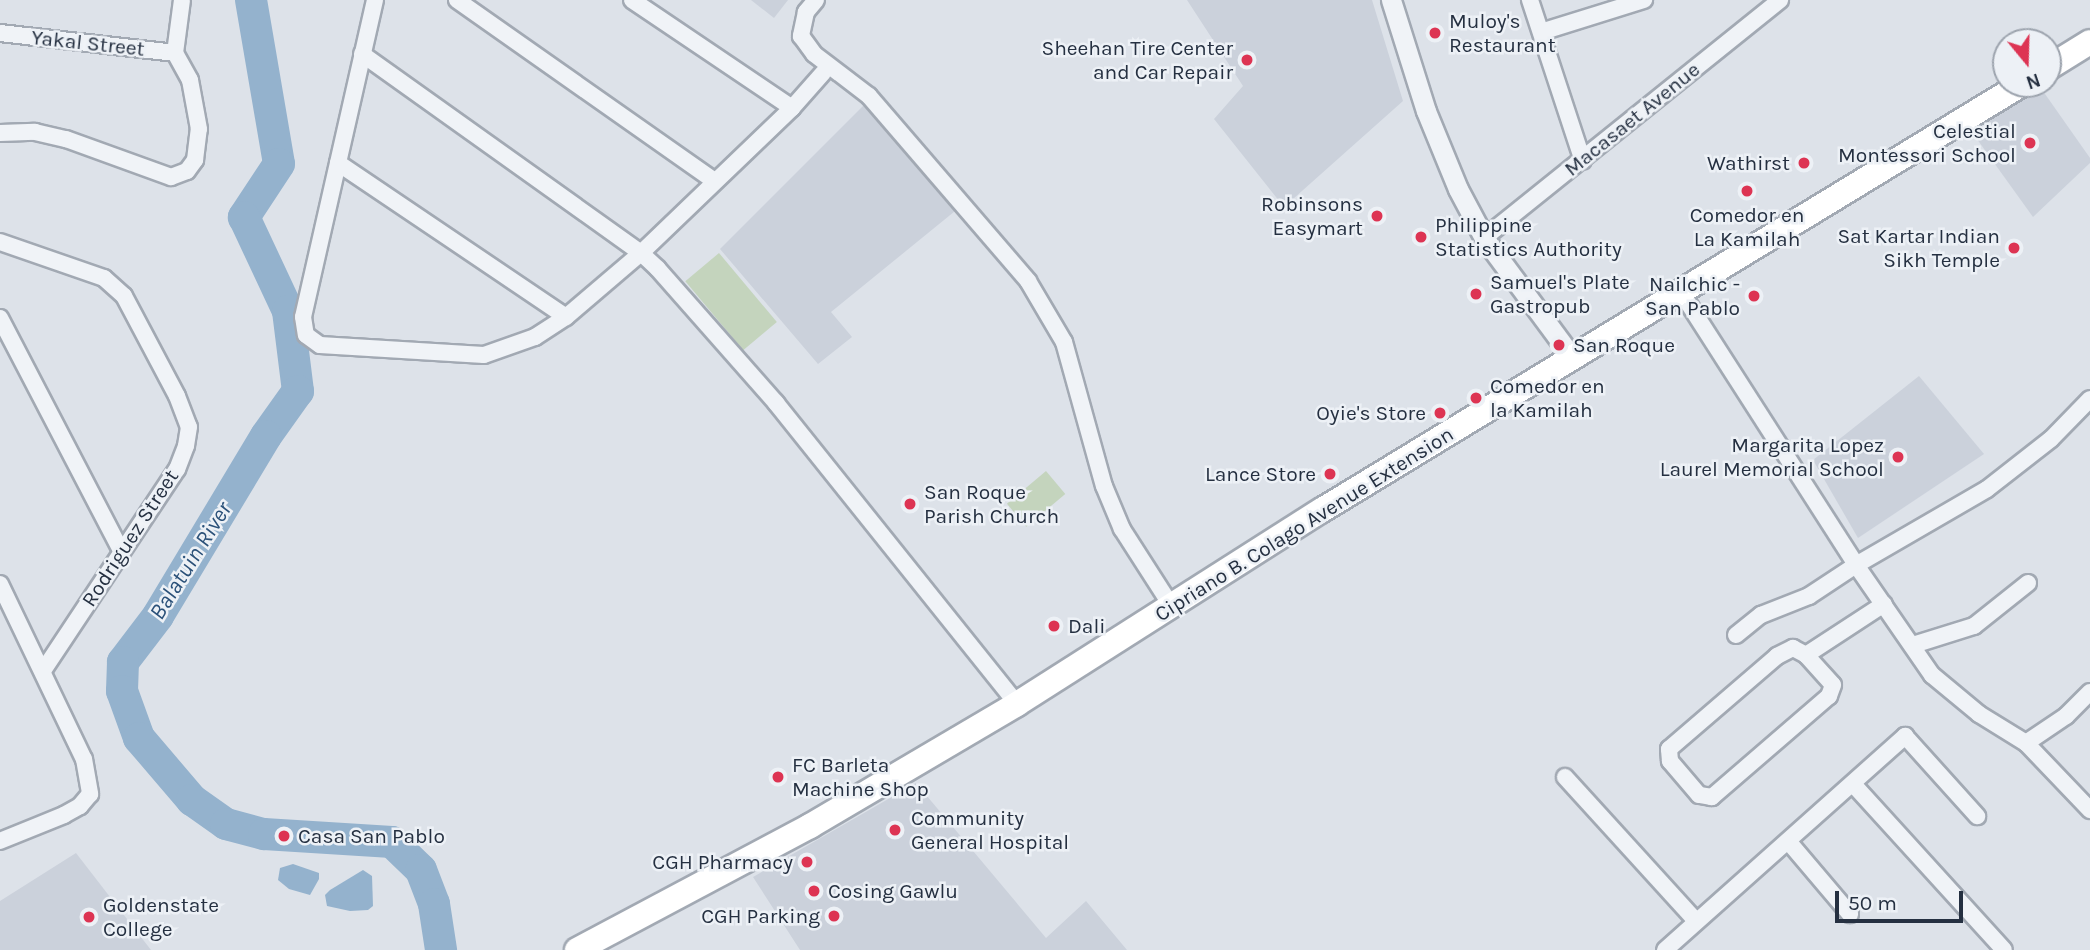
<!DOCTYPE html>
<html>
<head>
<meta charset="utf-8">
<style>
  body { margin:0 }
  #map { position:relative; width:2090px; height:950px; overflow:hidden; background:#dde2e9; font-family:Karla,sans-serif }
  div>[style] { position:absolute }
  .built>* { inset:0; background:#cbd1db }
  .green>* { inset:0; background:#c4d4bd; transform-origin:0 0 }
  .water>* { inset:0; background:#94b2cd }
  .river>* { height:32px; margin:-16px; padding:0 16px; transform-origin:16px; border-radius:16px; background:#94b2cd }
  .roads { filter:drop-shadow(2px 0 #a2a9b3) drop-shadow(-2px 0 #a2a9b3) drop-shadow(0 2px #a2a9b3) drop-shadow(0 -2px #a2a9b3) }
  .minor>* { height:16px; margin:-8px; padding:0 8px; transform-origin:8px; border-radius:8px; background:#f0f3f7 }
  .tertiary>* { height:19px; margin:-9.5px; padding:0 9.5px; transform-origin:9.5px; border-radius:9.5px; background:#f0f3f7 }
  .primary>* { height:24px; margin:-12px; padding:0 12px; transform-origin:12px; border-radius:12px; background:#fff }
  .dots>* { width:19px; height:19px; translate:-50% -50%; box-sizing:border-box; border:4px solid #edf1f6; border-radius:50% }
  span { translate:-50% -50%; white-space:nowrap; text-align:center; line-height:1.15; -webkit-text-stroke:5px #edf1f6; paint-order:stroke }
  .poi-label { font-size:21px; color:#253041 }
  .left { translate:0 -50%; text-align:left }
  .right { translate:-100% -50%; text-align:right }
  .street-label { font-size:21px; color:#253041 }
  .water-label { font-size:23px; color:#2b5179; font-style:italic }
  .north { position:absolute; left:1992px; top:28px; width:70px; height:70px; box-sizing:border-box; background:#edf1f6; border:2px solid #9da4ae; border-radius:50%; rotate:161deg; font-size:19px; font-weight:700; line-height:28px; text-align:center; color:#253041 }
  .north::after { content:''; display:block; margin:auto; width:24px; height:32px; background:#dd3453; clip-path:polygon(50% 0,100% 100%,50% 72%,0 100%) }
  .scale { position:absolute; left:1835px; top:891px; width:128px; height:32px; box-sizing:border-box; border:4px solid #253041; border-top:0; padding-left:9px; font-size:21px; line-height:24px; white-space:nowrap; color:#253041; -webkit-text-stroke:5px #edf1f6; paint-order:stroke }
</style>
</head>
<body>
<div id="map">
  <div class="built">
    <i style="clip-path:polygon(751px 0,788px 0,774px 18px)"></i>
    <i style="clip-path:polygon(1187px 0,1372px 0,1403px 101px,1284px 207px,1214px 119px,1243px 86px)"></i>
    <i style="clip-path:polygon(2038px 84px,2090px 158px,2090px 163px,2033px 217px,1969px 128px)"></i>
    <i style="clip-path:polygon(869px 100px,960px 207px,831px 312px,852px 337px,818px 364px,720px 249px)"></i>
    <i style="clip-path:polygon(1919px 376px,1984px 454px,1858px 538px,1813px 460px)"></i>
    <i style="clip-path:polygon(916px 783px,1046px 938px,1086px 901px,1127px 950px,800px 950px,753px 877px)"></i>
    <i style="clip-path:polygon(76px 853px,151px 950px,0 950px,0 901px)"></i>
  </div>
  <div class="green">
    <i style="left:719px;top:253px;width:90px;height:44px;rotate:50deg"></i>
    <i style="left:1046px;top:471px;width:30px;height:51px;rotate:50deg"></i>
  </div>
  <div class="water">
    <i style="clip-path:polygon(293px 864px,319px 873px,319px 879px,310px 895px,289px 889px,278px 880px,280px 868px)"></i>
    <i style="clip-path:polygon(363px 870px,372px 876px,373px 906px,368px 910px,350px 911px,327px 906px,325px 895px,330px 890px)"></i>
  </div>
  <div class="river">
    <i style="left:251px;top:0;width:166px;rotate:80.3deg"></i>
    <i style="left:279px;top:164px;width:64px;rotate:123.4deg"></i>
    <i style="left:244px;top:217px;width:104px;rotate:64.9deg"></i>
    <i style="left:288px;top:311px;width:81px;rotate:82.9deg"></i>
    <i style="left:298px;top:391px;width:55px;rotate:125.4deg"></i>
    <i style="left:266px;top:436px;width:210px;rotate:121deg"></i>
    <i style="left:158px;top:616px;width:58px;rotate:127.3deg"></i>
    <i style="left:123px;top:662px;width:29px;rotate:92deg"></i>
    <i style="left:122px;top:691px;width:50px;rotate:70.1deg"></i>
    <i style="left:139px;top:738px;width:82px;rotate:49.5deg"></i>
    <i style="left:192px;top:800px;width:42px;rotate:35.2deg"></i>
    <i style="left:226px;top:824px;width:39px;rotate:15deg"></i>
    <i style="left:264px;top:834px;width:128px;rotate:3.6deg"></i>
    <i style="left:392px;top:842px;width:40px;rotate:44deg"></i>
    <i style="left:421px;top:870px;width:36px;rotate:69deg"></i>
    <i style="left:434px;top:904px;width:47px;rotate:81.3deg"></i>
  </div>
  <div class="roads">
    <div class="minor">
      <i style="left:375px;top:0;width:325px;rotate:102.8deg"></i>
      <i style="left:303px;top:317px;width:18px;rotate:81deg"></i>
      <i style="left:306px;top:335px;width:17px;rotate:36deg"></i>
      <i style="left:320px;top:345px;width:164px;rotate:3.5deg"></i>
      <i style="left:484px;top:355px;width:54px;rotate:-19.4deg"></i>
      <i style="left:535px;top:337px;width:37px;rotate:-33deg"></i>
      <i style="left:566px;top:317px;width:99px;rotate:-40.5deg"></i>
      <i style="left:641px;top:253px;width:209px;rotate:-43.8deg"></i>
      <i style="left:792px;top:108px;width:47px;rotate:-48.5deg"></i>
      <i style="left:457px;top:0;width:315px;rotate:35.1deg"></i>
      <i style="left:632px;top:0;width:193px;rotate:34deg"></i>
      <i style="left:816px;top:0;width:16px;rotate:130deg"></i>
      <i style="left:806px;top:12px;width:25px;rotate:102deg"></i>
      <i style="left:801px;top:36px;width:22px;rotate:54deg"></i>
      <i style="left:814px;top:54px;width:69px;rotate:37.4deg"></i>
      <i style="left:869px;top:96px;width:244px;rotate:49.3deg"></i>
      <i style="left:1028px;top:281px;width:71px;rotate:59.5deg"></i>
      <i style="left:1064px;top:342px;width:149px;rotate:74.5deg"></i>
      <i style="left:1104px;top:486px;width:47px;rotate:67.3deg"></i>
      <i style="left:1122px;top:529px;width:93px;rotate:57.3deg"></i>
      <i style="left:1530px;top:0;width:169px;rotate:71.8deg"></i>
      <i style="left:1541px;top:32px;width:108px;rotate:-17.3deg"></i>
      <i style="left:0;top:33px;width:176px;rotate:6.5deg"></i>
      <i style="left:362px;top:54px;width:343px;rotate:35.5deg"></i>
      <i style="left:641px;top:253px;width:23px;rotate:43deg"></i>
      <i style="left:658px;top:269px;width:179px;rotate:48.6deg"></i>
      <i style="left:776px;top:403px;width:386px;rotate:51.3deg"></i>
      <i style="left:0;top:133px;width:35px;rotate:-2deg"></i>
      <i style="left:35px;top:132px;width:32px;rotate:13deg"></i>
      <i style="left:66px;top:139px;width:112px;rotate:19.9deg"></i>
      <i style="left:171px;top:177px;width:17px;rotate:-21deg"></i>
      <i style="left:187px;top:171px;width:14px;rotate:-54deg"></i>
      <i style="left:195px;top:160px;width:31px;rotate:-83deg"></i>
      <i style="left:199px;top:129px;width:50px;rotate:-100.4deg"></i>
      <i style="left:190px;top:80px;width:31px;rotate:-119deg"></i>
      <i style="left:175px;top:53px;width:53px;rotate:-82.5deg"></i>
      <i style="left:338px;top:163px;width:275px;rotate:34deg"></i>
      <i style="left:1484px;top:238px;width:380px;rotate:-38.8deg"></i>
      <i style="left:0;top:242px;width:110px;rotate:19.1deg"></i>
      <i style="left:104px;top:278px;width:27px;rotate:42deg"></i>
      <i style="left:124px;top:296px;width:113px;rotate:62.1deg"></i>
      <i style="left:177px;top:396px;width:33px;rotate:69deg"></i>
      <i style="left:189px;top:427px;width:19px;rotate:99deg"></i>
      <i style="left:186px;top:446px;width:25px;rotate:111deg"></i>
      <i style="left:177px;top:469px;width:242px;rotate:123.6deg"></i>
      <i style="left:1681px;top:292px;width:324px;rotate:57.3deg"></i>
      <i style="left:1856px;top:565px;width:134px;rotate:55.4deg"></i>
      <i style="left:1932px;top:675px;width:61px;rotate:39.7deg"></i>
      <i style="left:1979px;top:714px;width:55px;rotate:31.7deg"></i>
      <i style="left:2026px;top:743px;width:93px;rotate:46.3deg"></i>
      <i style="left:0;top:318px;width:262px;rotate:62.5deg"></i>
      <i style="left:0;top:584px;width:194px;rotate:64.4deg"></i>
      <i style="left:84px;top:759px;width:36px;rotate:80deg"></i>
      <i style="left:90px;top:794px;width:16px;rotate:130deg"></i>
      <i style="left:80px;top:806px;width:18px;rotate:151deg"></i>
      <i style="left:64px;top:815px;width:69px;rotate:157.9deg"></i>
      <i style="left:1736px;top:635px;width:32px;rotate:-39deg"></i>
      <i style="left:1761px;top:615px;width:52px;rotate:-21.6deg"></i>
      <i style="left:1809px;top:596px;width:56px;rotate:-33.4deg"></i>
      <i style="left:1856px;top:565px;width:151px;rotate:-30.1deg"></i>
      <i style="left:1987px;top:489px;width:81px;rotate:-38deg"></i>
      <i style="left:2051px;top:439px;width:56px;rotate:-45.7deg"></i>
      <i style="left:1913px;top:645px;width:64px;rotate:-17.3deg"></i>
      <i style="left:1974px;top:626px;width:69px;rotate:-38.5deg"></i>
      <i style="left:1793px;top:648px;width:15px;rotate:28deg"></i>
      <i style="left:1806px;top:655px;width:40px;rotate:48deg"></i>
      <i style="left:1833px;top:685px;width:12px;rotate:110deg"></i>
      <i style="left:1829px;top:696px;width:155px;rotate:139.2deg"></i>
      <i style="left:1712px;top:797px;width:13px;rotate:-171deg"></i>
      <i style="left:1699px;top:795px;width:45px;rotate:-130.5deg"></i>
      <i style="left:1670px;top:761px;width:12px;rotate:-95deg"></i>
      <i style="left:1669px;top:749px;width:143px;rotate:-40.7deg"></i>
      <i style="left:1777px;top:656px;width:18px;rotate:-27deg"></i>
      <i style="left:1806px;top:655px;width:93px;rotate:-33.2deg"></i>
      <i style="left:2026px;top:743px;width:48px;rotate:-34deg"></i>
      <i style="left:2066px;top:716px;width:34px;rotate:-45deg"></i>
      <i style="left:1565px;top:777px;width:193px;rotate:47.7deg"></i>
      <i style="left:1853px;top:784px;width:224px;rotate:47.7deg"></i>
      <i style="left:1788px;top:841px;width:96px;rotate:49.7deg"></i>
      <i style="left:1665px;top:950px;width:322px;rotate:-41.7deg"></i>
      <i style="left:1905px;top:736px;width:108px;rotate:48deg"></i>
    </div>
    <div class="tertiary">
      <i style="left:1391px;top:0;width:116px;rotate:72.5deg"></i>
      <i style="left:1426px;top:111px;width:84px;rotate:67.7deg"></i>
      <i style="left:1458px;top:189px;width:55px;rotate:62deg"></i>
      <i style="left:1484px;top:238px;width:148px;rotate:53.5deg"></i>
    </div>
    <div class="primary">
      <i style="left:2048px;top:68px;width:49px;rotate:-31.8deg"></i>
      <i style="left:577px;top:950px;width:264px;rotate:-28deg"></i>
      <i style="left:810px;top:826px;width:240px;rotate:-30.5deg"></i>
      <i style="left:1017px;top:704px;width:361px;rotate:-32.5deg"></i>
      <i style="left:1322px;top:510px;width:819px;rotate:-31.32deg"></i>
    </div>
  </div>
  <div class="dots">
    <i style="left:1435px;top:33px;background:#dd3453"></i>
    <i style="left:1247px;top:60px;background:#dd3453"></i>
    <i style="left:2030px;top:143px;background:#dd3453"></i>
    <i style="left:1804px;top:163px;background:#dd3453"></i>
    <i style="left:1747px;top:191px;background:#dd3453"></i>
    <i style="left:1377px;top:216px;background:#dd3453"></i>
    <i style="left:1421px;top:237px;background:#dd3453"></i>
    <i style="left:2014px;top:248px;background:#dd3453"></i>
    <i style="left:1476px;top:294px;background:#dd3453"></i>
    <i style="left:1754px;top:296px;background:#dd3453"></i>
    <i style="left:1559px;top:345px;background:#dd3453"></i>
    <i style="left:1476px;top:398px;background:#dd3453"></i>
    <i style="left:1440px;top:413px;background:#dd3453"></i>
    <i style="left:1898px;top:457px;background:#dd3453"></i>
    <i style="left:1330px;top:474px;background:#dd3453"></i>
    <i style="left:910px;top:504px;background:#dd3453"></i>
    <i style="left:1054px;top:626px;background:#dd3453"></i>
    <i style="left:778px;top:777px;background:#dd3453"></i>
    <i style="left:895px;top:830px;background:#dd3453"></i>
    <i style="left:284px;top:836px;background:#dd3453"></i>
    <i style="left:807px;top:862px;background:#dd3453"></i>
    <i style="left:814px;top:891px;background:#dd3453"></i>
    <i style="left:834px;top:916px;background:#dd3453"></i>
    <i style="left:89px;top:917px;background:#dd3453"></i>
  </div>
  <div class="poi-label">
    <span class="left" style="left:1449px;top:33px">Muloy's<br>Restaurant</span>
    <span class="right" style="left:1233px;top:60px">Sheehan Tire Center<br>and Car Repair</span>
    <span class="right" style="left:2016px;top:143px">Celestial<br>Montessori School</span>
    <span class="right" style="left:1790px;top:163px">Wathirst</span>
    <span class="right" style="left:1363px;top:216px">Robinsons<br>Easymart</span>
    <span style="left:1747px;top:227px">Comedor en<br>La Kamilah</span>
    <span class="left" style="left:1435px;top:237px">Philippine<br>Statistics Authority</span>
    <span class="right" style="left:2000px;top:248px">Sat Kartar Indian<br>Sikh Temple</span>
    <span class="left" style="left:1490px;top:294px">Samuel's Plate<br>Gastropub</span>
    <span class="right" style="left:1740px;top:296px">Nailchic -<br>San Pablo</span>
    <span class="left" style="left:1573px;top:345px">San Roque</span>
    <span class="left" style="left:1490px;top:398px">Comedor en<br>la Kamilah</span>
    <span class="right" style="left:1426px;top:413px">Oyie's Store</span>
    <span class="right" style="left:1884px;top:457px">Margarita Lopez<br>Laurel Memorial School</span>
    <span class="right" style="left:1316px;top:474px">Lance Store</span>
    <span class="left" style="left:924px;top:504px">San Roque<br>Parish Church</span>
    <span class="left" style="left:1068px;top:626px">Dali</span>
    <span class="left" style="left:792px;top:777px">FC Barleta<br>Machine Shop</span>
    <span class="left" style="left:911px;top:830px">Community<br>General Hospital</span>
    <span class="left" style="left:298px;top:836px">Casa San Pablo</span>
    <span class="right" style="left:793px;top:862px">CGH Pharmacy</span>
    <span class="left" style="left:828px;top:891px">Cosing Gawlu</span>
    <span class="left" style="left:103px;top:917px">Goldenstate<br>College</span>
    <span class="right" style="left:820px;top:916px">CGH Parking</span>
  </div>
  <div class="street-label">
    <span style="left:88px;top:43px;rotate:6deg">Yakal Street</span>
    <span style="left:1632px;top:119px;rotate:-39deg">Macasaet Avenue</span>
    <span style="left:1304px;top:524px;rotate:-32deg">Cipriano B. Colago Avenue Extension</span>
    <span style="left:130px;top:538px;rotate:-57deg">Rodriguez Street</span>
  </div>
  <div class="water-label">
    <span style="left:191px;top:561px;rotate:-58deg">Balatuin River</span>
  </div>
  <div class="north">N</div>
  <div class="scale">50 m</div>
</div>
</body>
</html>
